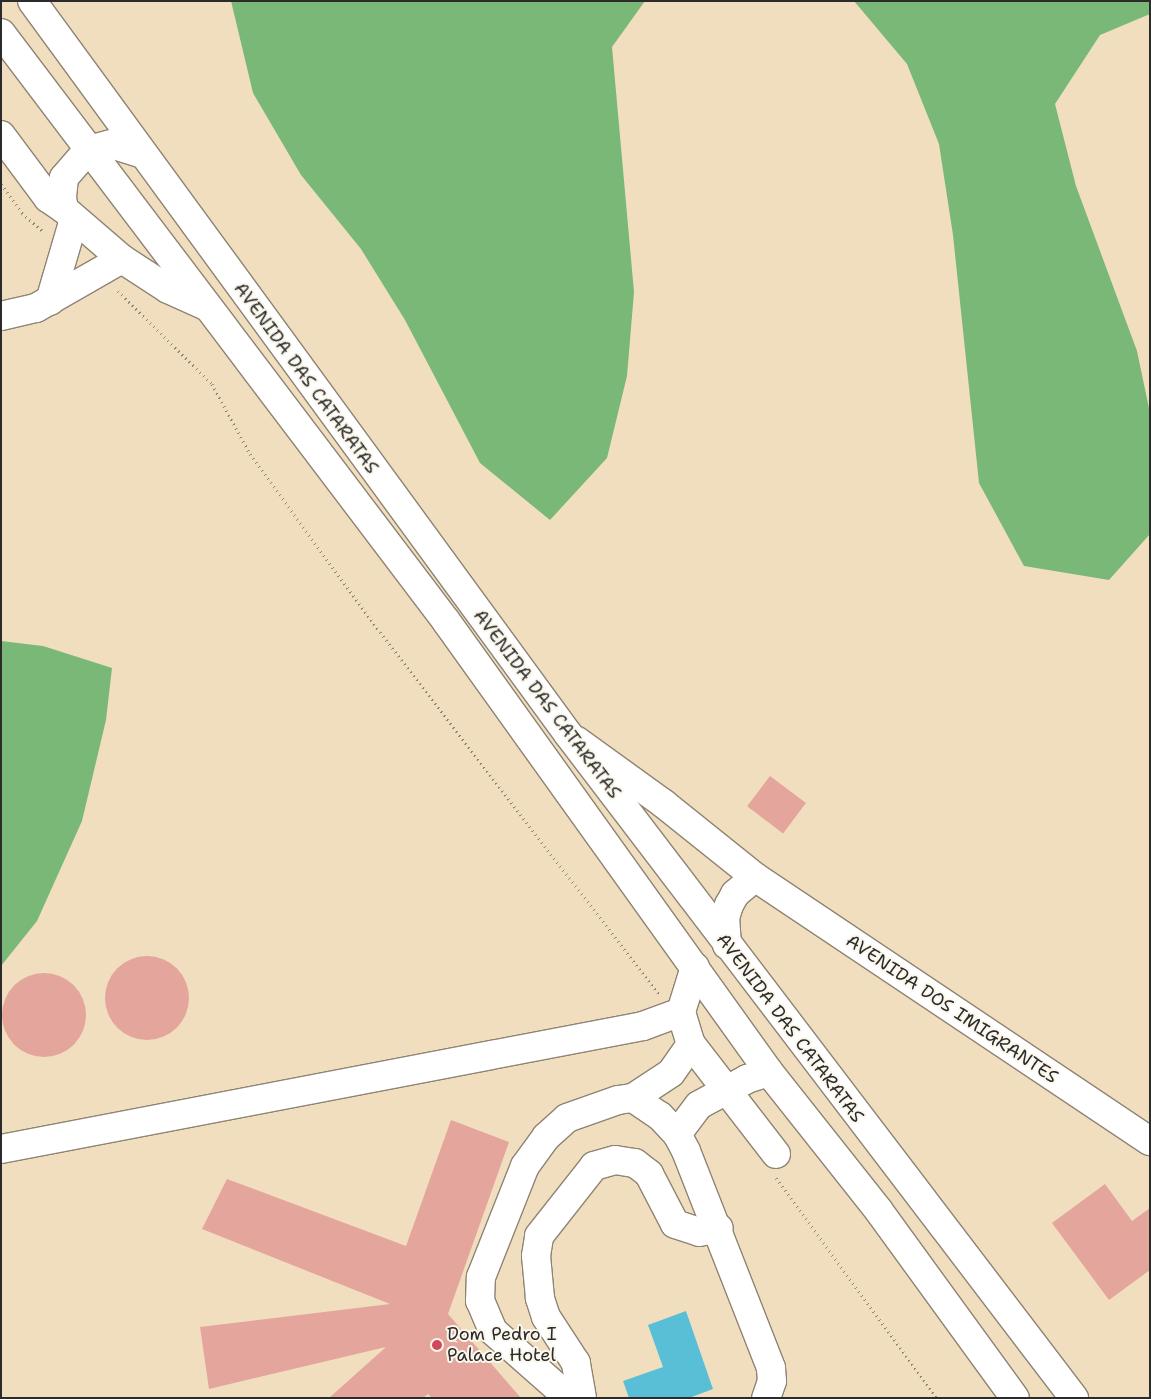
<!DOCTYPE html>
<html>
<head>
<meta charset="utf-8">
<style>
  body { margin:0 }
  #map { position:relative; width:1151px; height:1399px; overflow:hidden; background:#f1debe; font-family:"Shantell Sans",sans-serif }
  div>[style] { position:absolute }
  .forest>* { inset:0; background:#7ab878 }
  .water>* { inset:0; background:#59bfd7 }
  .building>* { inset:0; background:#e4a59c; transform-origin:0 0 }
  .round { border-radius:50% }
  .path>* { height:3px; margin-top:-1.5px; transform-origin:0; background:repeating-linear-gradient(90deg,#8e8474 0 1px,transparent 0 5px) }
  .roads { filter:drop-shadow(1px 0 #8e8474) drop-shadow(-1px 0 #8e8474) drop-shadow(0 1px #8e8474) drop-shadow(0 -1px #8e8474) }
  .minor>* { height:28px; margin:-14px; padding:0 14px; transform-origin:14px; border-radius:14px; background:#fff }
  .major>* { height:28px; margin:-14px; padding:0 14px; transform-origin:14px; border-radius:14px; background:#fff }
  .dots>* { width:14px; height:14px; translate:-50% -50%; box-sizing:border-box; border:2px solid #fbf7ec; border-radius:50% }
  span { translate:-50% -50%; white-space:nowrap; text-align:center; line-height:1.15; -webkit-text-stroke:4px #fbf7ec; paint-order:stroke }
  .street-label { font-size:18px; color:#2b2b2b }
  .poi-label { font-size:18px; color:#2b2b2b }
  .left { translate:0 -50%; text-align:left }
  .frame { position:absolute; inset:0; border:2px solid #2b2b2b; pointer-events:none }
</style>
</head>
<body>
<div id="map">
  <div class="forest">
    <i style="clip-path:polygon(231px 1px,645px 1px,612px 47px,634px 292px,627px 376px,607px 458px,550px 520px,480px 463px,405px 320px,361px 249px,301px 175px,253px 93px)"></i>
    <i style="clip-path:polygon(854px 1px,1150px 1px,1150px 14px,1100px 35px,1055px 104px,1076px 186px,1137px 351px,1150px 413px,1150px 534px,1109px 580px,1024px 566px,979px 483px,953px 235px,939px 144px,907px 64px)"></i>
    <i style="clip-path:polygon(1px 641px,43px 646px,112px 668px,106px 720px,82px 821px,37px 921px,1px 966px)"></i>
  </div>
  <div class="water">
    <i style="clip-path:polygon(686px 1311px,713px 1389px,689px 1398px,629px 1398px,623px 1381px,663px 1367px,648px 1325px)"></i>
  </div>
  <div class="building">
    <i style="left:770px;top:776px;width:45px;height:38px;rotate:37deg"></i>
    <i class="round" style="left:105px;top:956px;width:84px;height:84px"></i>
    <i class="round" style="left:2px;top:973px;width:84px;height:84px"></i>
    <i style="clip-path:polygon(451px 1120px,509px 1142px,448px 1314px,521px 1398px,432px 1398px,428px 1394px,423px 1398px,329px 1398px,386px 1347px,209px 1389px,200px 1327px,390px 1304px,202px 1229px,227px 1179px,406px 1246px)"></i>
    <i style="clip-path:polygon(1105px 1184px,1132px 1221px,1150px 1208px,1150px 1270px,1109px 1300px,1052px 1223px)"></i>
  </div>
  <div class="path">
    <i style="left:1px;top:184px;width:36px;rotate:54deg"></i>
    <i style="left:22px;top:213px;width:28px;rotate:41deg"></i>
    <i style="left:118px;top:291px;width:132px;rotate:44.7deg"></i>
    <i style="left:212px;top:384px;width:80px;rotate:61.5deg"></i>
    <i style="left:250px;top:454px;width:220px;rotate:53.9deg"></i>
    <i style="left:380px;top:632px;width:457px;rotate:52.4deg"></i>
    <i style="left:776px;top:1178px;width:273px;rotate:53.8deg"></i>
  </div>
  <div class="roads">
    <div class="minor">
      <i style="left:1px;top:135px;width:79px;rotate:53.3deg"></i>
      <i style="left:48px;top:198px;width:19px;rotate:35deg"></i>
      <i style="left:50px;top:301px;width:85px;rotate:-73.7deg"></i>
      <i style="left:1px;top:316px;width:36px;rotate:-13deg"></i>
      <i style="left:36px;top:308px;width:99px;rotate:-29.7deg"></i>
      <i style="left:577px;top:741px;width:107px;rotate:35.9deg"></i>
      <i style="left:664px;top:804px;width:117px;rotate:38.7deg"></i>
      <i style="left:755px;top:877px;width:475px;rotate:33.8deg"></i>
      <i style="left:727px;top:945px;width:27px;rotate:-94deg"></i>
      <i style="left:725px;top:918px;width:14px;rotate:-73deg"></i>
      <i style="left:729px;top:905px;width:13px;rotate:-61deg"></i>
      <i style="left:735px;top:894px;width:26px;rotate:-40deg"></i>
      <i style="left:695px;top:967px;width:47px;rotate:107.3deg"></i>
      <i style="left:681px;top:1012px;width:34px;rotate:73deg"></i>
      <i style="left:691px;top:1044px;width:139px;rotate:52.3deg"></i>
      <i style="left:633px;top:1098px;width:45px;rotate:-33.3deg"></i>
      <i style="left:671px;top:1073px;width:35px;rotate:-55deg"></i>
      <i style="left:677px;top:1134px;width:36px;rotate:-53deg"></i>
      <i style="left:699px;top:1105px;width:55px;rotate:-28.4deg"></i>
      <i style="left:747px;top:1079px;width:23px;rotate:-18deg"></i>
      <i style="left:1px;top:1149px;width:654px;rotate:-10.85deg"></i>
      <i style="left:643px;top:1026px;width:40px;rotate:-20.2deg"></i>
      <i style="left:569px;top:1398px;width:101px;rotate:-138.6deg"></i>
      <i style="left:493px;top:1331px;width:33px;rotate:-113deg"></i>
      <i style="left:480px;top:1301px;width:24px;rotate:-88deg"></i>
      <i style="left:481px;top:1277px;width:119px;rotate:-68.4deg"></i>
      <i style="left:525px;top:1166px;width:36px;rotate:-54deg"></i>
      <i style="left:546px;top:1137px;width:28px;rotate:-42deg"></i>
      <i style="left:567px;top:1118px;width:54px;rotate:-19.4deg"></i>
      <i style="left:618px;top:1100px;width:15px;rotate:-8deg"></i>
      <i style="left:633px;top:1098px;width:32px;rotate:34deg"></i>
      <i style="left:660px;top:1116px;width:25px;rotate:47deg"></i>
      <i style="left:677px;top:1134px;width:19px;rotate:62deg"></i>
      <i style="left:686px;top:1151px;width:233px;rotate:68.6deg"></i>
      <i style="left:771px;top:1368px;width:13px;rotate:86deg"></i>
      <i style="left:772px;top:1381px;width:18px;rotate:109deg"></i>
      <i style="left:582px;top:1398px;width:36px;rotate:-100deg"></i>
      <i style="left:576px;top:1363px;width:55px;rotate:-123.1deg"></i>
      <i style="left:546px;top:1317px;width:20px;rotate:-108deg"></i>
      <i style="left:540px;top:1298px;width:42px;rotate:-95.4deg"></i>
      <i style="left:536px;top:1256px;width:20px;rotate:-81deg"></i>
      <i style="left:539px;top:1236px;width:89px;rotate:-51.8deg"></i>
      <i style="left:594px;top:1166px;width:22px;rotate:-16deg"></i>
      <i style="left:615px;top:1160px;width:20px;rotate:9deg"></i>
      <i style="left:635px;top:1163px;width:18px;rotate:38deg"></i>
      <i style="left:649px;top:1174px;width:56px;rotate:62.5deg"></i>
      <i style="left:675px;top:1224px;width:25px;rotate:18deg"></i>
      <i style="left:699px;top:1232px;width:20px;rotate:-11deg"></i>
    </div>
    <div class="major">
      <i style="left:32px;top:1px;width:908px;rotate:53.82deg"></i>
      <i style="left:568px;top:734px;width:835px;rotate:52.69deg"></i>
      <i style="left:1px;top:33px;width:737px;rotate:52.88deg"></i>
      <i style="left:446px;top:621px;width:555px;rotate:54.39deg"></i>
      <i style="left:769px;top:1072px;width:177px;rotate:51.6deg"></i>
      <i style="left:879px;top:1211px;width:231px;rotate:54deg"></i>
      <i style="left:140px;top:153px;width:30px;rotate:-163deg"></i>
      <i style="left:111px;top:144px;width:24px;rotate:165deg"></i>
      <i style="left:88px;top:150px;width:37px;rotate:131deg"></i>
      <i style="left:64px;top:178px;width:20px;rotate:96deg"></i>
      <i style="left:62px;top:198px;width:11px;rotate:80deg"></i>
      <i style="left:64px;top:209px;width:77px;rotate:40.8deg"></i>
      <i style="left:122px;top:259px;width:55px;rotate:33.1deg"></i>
      <i style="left:168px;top:289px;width:42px;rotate:24.1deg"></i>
    </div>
  </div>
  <div class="dots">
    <i style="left:437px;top:1345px;background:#d1495b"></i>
  </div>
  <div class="street-label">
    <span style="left:306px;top:378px;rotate:54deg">AVENIDA DAS CATARATAS</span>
    <span style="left:547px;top:704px;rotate:53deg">AVENIDA DAS CATARATAS</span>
    <span style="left:952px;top:1009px;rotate:34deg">AVENIDA DOS IMIGRANTES</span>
    <span style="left:790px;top:1028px;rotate:53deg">AVENIDA DAS CATARATAS</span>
  </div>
  <div class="poi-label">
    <span class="left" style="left:447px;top:1345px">Dom Pedro I<br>Palace Hotel</span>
  </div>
  <div class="frame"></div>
</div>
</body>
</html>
